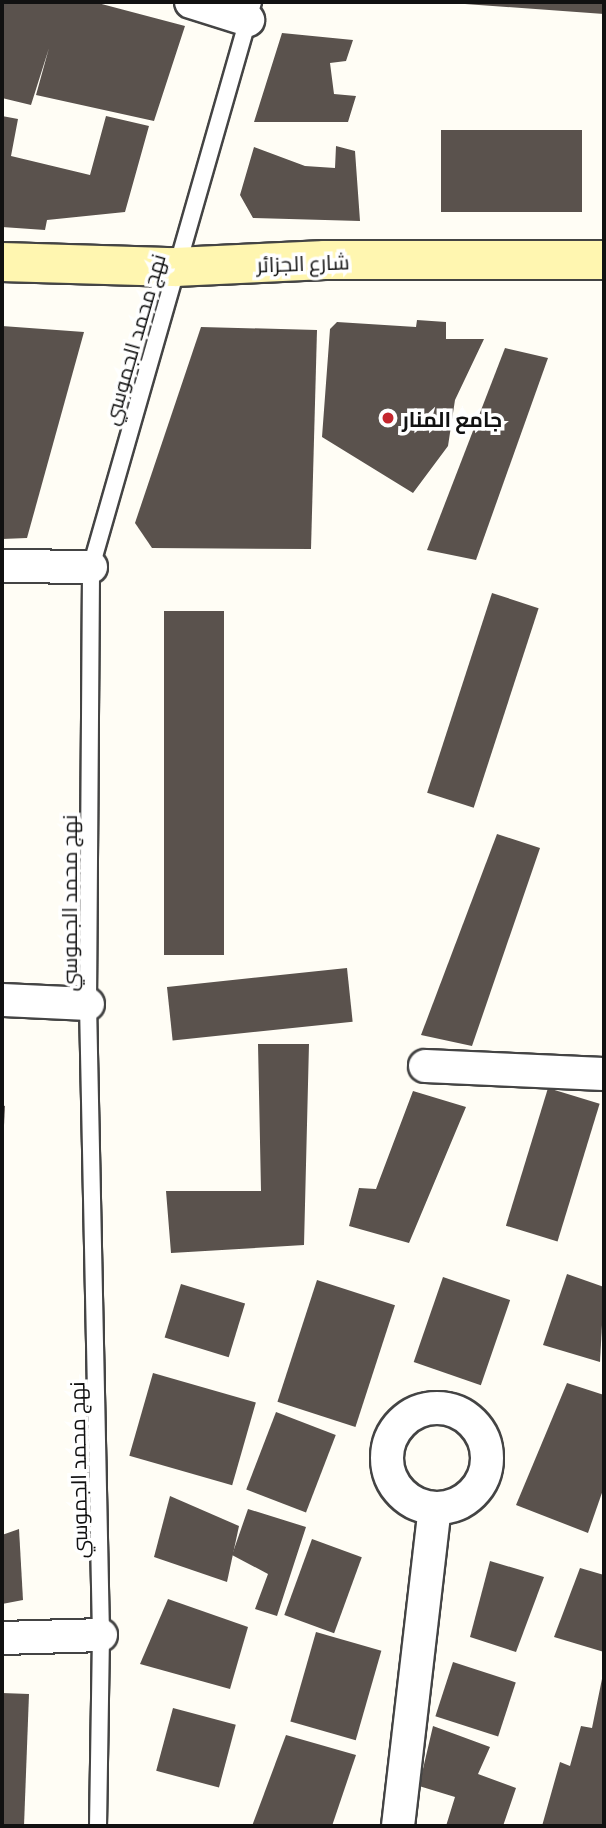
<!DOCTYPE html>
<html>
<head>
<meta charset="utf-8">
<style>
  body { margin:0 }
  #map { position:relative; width:606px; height:1828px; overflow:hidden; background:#fffdf5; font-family:Literata,Cairo,serif }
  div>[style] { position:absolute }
  .building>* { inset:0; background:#5a524d; transform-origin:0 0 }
  .roads { filter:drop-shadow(2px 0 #444) drop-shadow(-2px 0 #444) drop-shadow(0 2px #444) drop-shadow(0 -2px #444) }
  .lane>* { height:16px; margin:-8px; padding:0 8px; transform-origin:8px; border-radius:8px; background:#fff }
  .street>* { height:32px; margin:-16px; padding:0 16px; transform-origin:16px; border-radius:16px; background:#fff }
  .street>.ring { margin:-16px; padding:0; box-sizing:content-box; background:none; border:32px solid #fff; border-radius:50% }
  .secondary>* { height:38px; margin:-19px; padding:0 19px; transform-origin:19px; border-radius:19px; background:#fff6b0 }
  .dots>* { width:19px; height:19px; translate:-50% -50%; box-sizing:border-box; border:4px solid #fff; border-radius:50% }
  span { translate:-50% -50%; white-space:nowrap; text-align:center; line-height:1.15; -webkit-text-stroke:7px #fff; paint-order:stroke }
  .street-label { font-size:21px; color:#111 }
  .poi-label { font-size:21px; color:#111; font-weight:700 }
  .left { translate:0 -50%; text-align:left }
  .frame { position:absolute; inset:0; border:4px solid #111; pointer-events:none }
</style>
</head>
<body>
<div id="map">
  <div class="building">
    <i style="clip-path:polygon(2px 2px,94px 2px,185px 26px,154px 121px,36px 95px,49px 48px,31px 105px,2px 98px)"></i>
    <i style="clip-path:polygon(465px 2px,604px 2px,604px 14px,465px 4px)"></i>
    <i style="clip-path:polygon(282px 33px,353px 40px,346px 61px,330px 63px,334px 94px,356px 96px,348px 122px,254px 122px)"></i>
    <i style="clip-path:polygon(2px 116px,18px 119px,11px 156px,90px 175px,106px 116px,149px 126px,125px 212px,47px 220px,45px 230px,2px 227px)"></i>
    <i style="left:441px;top:130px;width:141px;height:82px"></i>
    <i style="clip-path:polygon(336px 146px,355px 151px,360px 221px,253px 218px,240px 195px,254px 147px,305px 166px,335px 168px)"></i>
    <i style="clip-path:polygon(417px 320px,446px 322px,446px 339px,484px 339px,455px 400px,448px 446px,413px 493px,322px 437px,330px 329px,337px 322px,416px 327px)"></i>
    <i style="clip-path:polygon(2px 326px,84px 332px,27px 538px,2px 539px)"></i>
    <i style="clip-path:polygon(201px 327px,317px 330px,311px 549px,152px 548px,135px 523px)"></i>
    <i style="clip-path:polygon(505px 348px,548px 358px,476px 560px,427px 550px)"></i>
    <i style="left:492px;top:593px;width:49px;height:210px;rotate:18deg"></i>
    <i style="left:164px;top:611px;width:60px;height:344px"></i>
    <i style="clip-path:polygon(497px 834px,540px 848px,472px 1046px,421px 1035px)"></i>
    <i style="left:347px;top:968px;width:54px;height:181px;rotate:84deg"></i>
    <i style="clip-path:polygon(258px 1044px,309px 1044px,304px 1245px,171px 1253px,166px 1191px,261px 1191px)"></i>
    <i style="left:548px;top:1088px;width:54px;height:144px;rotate:17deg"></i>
    <i style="clip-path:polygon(413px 1091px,466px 1107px,409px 1243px,349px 1226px,359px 1188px,376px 1189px)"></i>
    <i style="clip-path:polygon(2px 1105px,5px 1106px,4px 1125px,2px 1125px)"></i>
    <i style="clip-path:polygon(567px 1274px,604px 1287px,600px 1362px,543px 1345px)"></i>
    <i style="left:443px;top:1277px;width:71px;height:90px;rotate:19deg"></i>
    <i style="left:317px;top:1280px;width:82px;height:128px;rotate:18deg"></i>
    <i style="left:181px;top:1284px;width:67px;height:56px;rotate:17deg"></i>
    <i style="left:153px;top:1373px;width:107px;height:86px;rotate:16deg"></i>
    <i style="clip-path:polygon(567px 1383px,604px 1395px,604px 1487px,588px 1533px,516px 1505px)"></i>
    <i style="left:276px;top:1412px;width:64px;height:83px;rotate:21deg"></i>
    <i style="clip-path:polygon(170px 1496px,239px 1526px,227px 1582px,154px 1557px)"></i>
    <i style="clip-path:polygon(248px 1509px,306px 1527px,277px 1616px,255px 1609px,268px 1574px,232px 1555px)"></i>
    <i style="clip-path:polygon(19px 1529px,23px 1600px,2px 1604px,2px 1535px)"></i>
    <i style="left:312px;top:1539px;width:53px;height:81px;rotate:20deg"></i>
    <i style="clip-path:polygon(490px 1561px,544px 1577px,516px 1652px,470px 1637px)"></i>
    <i style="clip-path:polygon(580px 1568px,604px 1575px,604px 1652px,554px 1637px)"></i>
    <i style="clip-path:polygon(168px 1599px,248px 1627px,230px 1689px,140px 1664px)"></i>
    <i style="left:316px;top:1632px;width:68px;height:93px;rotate:16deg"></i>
    <i style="left:453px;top:1662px;width:66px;height:57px;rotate:18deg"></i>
    <i style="clip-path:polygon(604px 1669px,603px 1826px,542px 1826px,560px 1762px,570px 1766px,581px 1726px,592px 1728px)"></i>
    <i style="clip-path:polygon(2px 1693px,29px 1694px,24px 1826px,2px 1826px)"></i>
    <i style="left:173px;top:1708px;width:65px;height:65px;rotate:15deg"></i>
    <i style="clip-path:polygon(433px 1726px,490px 1747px,478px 1774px,516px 1788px,503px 1826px,446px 1826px,455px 1797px,419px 1786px)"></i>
    <i style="clip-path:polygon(286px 1735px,356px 1755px,332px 1826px,252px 1826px)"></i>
  </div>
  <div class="roads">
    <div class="lane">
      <i style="left:98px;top:1826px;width:191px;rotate:-89.1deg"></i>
      <i style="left:101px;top:1635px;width:631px;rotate:-91.18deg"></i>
      <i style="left:88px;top:1004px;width:437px;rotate:-89.6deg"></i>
      <i style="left:91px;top:567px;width:588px;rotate:-74deg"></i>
    </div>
    <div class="street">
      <i style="left:191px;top:2px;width:60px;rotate:17.5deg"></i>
      <i style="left:2px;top:566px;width:89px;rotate:0.6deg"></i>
      <i style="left:2px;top:1000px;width:86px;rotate:2.7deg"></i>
      <i style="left:425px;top:1066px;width:179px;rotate:2.6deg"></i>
      <i class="ring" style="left:387px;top:1408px;width:68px;height:68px"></i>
      <i style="left:2px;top:1638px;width:99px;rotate:-1.7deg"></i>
      <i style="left:398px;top:1826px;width:320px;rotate:-83.4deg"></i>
    </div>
    <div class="secondary">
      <i style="left:2px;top:262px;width:173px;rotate:1.7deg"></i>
      <i style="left:175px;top:267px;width:150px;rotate:-2.7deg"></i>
      <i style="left:325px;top:260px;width:279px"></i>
    </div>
  </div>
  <div class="dots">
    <i style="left:388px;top:418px;background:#c4262e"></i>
  </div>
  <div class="street-label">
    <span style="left:303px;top:262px;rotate:-2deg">شارع الجزائر</span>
    <span style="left:133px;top:339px;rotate:-74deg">نهج محمد الجموسي</span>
    <span style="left:68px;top:903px;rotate:-90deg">نهج محمد الجموسي</span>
    <span style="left:77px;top:1470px;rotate:-91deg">نهج محمد الجموسي</span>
  </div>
  <div class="poi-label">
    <span class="left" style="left:402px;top:418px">جامع المنار</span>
  </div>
  <div class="frame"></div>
</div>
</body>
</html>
